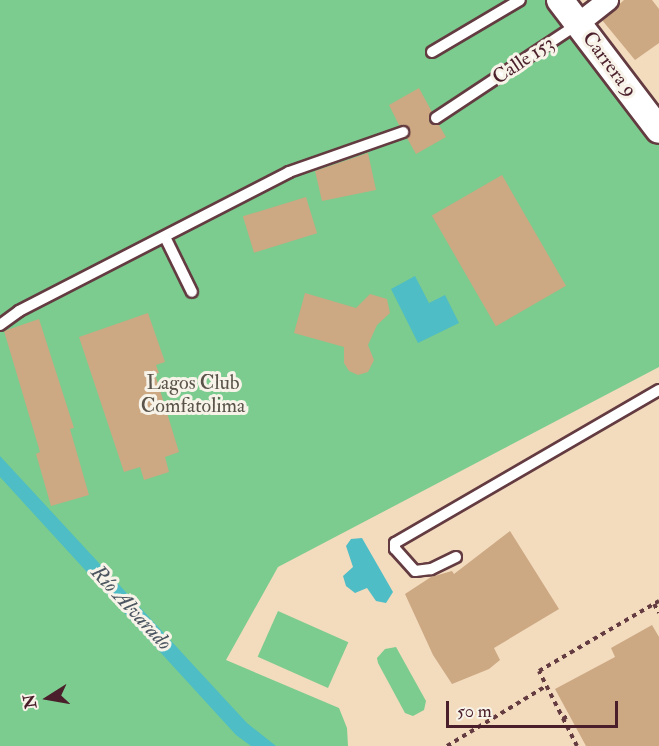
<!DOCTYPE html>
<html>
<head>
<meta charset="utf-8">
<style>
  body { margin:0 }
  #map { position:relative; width:659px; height:746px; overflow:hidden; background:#f3dbbe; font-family:"IM FELL Double Pica",serif }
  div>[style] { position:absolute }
  .green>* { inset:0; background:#7bcc8e; transform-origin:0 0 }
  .water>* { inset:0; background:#4fbdc5 }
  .building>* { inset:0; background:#cca883; transform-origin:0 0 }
  .path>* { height:4px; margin-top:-2px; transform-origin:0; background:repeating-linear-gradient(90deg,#633b41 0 4.5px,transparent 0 9px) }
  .roads { filter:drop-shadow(2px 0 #633b41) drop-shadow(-2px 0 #633b41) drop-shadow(0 2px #633b41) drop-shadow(0 -2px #633b41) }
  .service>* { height:10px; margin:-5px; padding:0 5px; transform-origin:5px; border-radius:5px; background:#fff }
  .minor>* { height:20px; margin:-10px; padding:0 10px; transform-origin:10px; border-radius:10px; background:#fff }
  .tertiary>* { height:26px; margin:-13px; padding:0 13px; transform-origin:13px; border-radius:13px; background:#fff }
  span { translate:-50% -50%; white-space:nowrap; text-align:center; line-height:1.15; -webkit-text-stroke:6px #f7f3e8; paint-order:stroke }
  .street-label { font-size:20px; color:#4a1f2b }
  .park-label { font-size:20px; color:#595349 }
  .water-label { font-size:21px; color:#4c5661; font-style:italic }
  .north { position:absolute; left:18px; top:668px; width:60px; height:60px; -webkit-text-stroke:4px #f7f3e8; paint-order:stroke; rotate:259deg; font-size:16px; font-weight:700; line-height:24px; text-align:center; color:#4a1f2b }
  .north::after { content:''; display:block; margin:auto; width:21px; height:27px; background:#4a1f2b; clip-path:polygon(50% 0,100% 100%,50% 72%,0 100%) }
  .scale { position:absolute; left:446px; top:701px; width:172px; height:27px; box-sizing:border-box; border:3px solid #4a1f2b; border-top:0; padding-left:8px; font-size:18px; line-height:21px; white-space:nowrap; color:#4a1f2b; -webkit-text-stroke:4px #f7f3e8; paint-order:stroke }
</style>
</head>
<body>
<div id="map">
  <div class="green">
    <i style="clip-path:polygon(0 0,554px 0,659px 134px,659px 367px,278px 567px,226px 660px,339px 708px,347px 728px,348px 746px,0 746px)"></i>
    <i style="left:278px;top:611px;width:77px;height:50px;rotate:24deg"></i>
    <i style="clip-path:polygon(396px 647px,426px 701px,424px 710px,413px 716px,405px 713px,378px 663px,377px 658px,385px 649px)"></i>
  </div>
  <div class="water">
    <i style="clip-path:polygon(415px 276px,429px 303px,445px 295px,459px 323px,418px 343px,391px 289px)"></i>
    <i style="clip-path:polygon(0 456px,247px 723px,276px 746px,251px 746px,236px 735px,0 477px)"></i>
    <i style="clip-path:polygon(362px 538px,393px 592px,386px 603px,376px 601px,367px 588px,355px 593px,346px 586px,343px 576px,353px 567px,346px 546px,351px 539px)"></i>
  </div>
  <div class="building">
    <i style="clip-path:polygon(624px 0,652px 0,659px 9px,659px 43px,635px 60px,602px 20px)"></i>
    <i style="clip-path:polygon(419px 88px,432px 112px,429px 122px,439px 125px,446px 137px,416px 154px,407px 138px,410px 129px,399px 125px,389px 105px)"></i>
    <i style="clip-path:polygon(368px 153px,376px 190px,322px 201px,315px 171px)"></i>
    <i style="left:502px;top:175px;width:128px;height:81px;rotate:60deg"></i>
    <i style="left:306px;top:197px;width:38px;height:66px;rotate:73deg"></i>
    <i style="clip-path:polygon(305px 293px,356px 308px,370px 294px,387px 299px,390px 313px,377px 325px,368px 345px,374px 360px,368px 372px,358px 375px,349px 371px,344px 363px,344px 347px,294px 333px)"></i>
    <i style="clip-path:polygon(148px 313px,165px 362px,156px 365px,159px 373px,155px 374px,179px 452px,165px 457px,169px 472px,144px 480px,140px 467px,124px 472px,79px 337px)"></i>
    <i style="clip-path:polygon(39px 319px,74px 428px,70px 429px,89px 495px,51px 506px,36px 454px,40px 452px,4px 331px)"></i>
    <i style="clip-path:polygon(510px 531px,559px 609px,494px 648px,500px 660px,489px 669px,452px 684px,433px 655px,405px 594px,431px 577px,452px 571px,454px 574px)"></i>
    <i style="clip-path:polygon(652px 625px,659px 637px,659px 746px,586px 746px,555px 689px,615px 657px,611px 648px)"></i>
  </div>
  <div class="path">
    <i style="left:654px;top:604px;width:10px;rotate:61deg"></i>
    <i style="left:563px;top:719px;width:7px;rotate:-34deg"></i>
    <i style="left:447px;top:746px;width:116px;rotate:-31.2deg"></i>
    <i style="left:577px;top:746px;width:84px;rotate:-116.9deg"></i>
    <i style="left:539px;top:671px;width:139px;rotate:-30.3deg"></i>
  </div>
  <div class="roads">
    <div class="service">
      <i style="left:432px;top:52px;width:102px;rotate:-30.6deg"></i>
      <i style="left:436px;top:118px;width:170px;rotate:-33.5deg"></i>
      <i style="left:165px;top:237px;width:61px;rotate:63.9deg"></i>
      <i style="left:0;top:325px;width:24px;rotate:-36deg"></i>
      <i style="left:19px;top:311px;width:304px;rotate:-27.2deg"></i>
      <i style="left:289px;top:172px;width:121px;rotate:-19.3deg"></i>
      <i style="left:456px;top:557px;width:28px;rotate:154deg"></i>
      <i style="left:431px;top:569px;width:16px;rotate:173deg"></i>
      <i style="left:415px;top:571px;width:30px;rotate:-132deg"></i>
      <i style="left:395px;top:549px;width:6px;rotate:-90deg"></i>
      <i style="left:395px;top:543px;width:305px;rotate:-30.1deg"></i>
    </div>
    <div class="minor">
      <i style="left:579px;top:23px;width:37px;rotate:-38deg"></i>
    </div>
    <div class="tertiary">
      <i style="left:560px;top:0;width:163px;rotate:52.7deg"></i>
    </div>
  </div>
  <div class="street-label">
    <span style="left:523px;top:60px;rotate:-34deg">Calle 153</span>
    <span style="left:610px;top:64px;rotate:53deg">Carrera 9</span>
  </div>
  <div class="park-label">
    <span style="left:193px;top:394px">Lagos Club<br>Comfatolima</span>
  </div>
  <div class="water-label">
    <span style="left:131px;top:608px;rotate:47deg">Río Alvarado</span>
  </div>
  <div class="north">N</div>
  <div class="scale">50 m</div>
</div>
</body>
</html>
